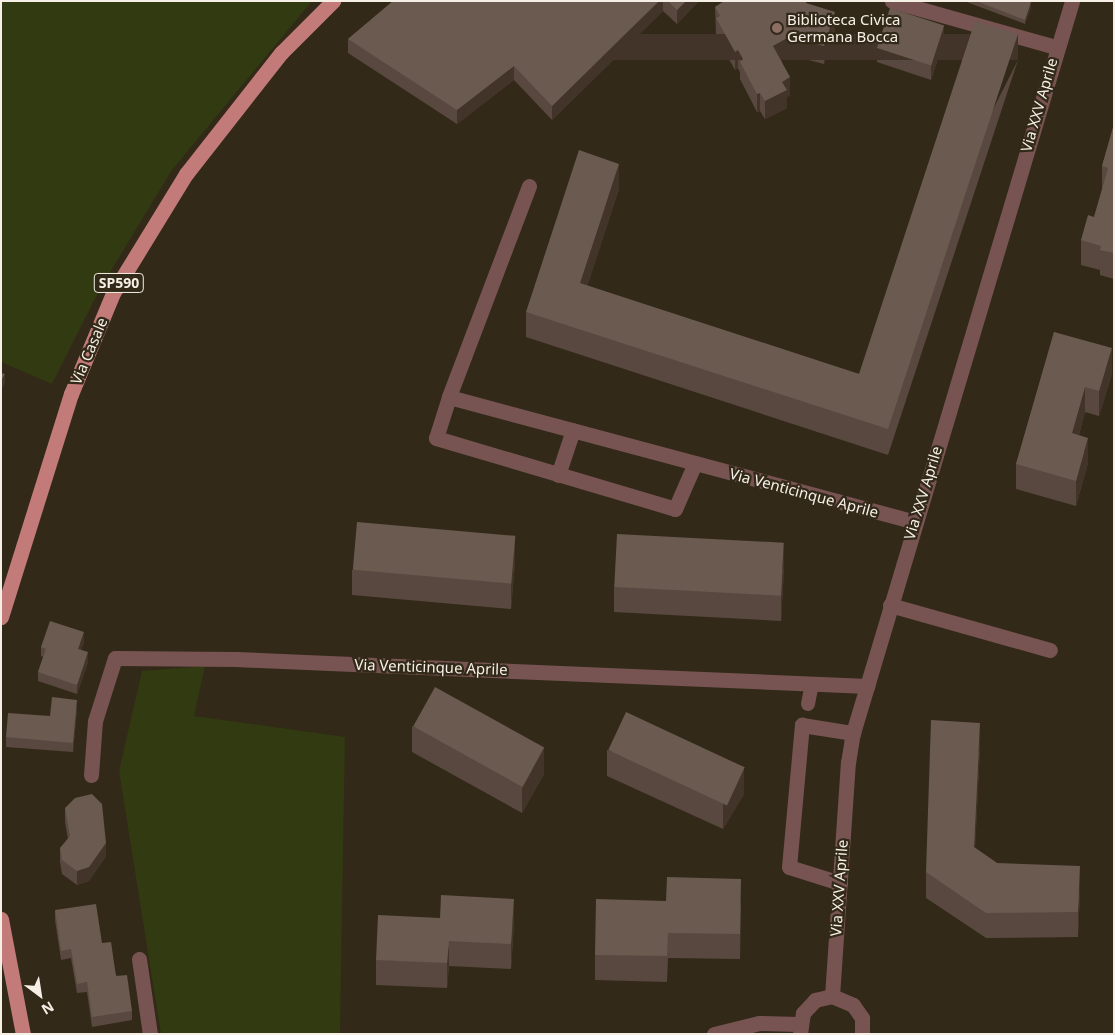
<!DOCTYPE html>
<html>
<head>
<meta charset="utf-8">
<style>
  body { margin:0 }
  #map { position:relative; width:1115px; height:1035px; overflow:hidden; background:#322919; font-family:"Noto Sans",sans-serif }
  div>[style] { position:absolute }
  .green>* { inset:0; background:#313a10 }
  .lane>* { height:14px; margin:-7px; padding:0 7px; transform-origin:7px; border-radius:7px; background:#775452 }
  .street>* { height:15px; margin:-7.5px; padding:0 7.5px; transform-origin:7.5px; border-radius:7.5px; background:#775452 }
  .primary>* { height:15px; margin:-7.5px; padding:0 7.5px; transform-origin:7.5px; border-radius:7.5px; background:#c27b78 }
  .wall>* { inset:0; background:#59483f }
  .shaded-wall>* { inset:0; background:#423428; transform-origin:0 0 }
  .building>* { inset:0; background:#6a5a50; transform-origin:0 0 }
  .dots>* { width:14px; height:14px; translate:-50% -50%; box-sizing:border-box; border:2px solid #322919; border-radius:50% }
  span { translate:-50% -50%; white-space:nowrap; text-align:center; line-height:1.15; -webkit-text-stroke:4.5px #322919; paint-order:stroke }
  .shield-label span { padding:1px 4px; background:#322919; border:1px solid; border-radius:4px; -webkit-text-stroke-width:0 }
  .shield-label { font-size:14px; color:#f5efe5; font-weight:700 }
  .poi-label { font-size:15px; color:#f5efe5 }
  .left { translate:0 -50%; text-align:left }
  .street-label { font-size:15px; color:#f5efe5 }
  .frame { position:absolute; inset:0; border:2px solid #f5efe5; pointer-events:none }
  .north { position:absolute; left:15px; top:970px; width:50px; height:50px; -webkit-text-stroke:4px #322919; paint-order:stroke; rotate:149deg; font-size:14px; font-weight:700; line-height:20px; text-align:center; color:#f5efe5 }
  .north::after { content:''; display:block; margin:auto; width:18px; height:22px; background:#f5efe5; clip-path:polygon(50% 0,100% 100%,50% 72%,0 100%) }
</style>
</head>
<body>
<div id="map">
  <div class="green">
    <i style="clip-path:polygon(1px 1px,312px 1px,172px 170px,101px 287px,52px 384px,1px 362px)"></i>
    <i style="clip-path:polygon(205px 666px,194px 716px,345px 737px,340px 1034px,161px 1034px,119px 771px,142px 671px)"></i>
  </div>
  <div class="lane">
    <i style="left:808px;top:704px;width:20px;rotate:-79deg"></i>
  </div>
  <div class="street">
    <i style="left:892px;top:1px;width:170px;rotate:15.7deg"></i>
    <i style="left:529px;top:186px;width:226px;rotate:110.8deg"></i>
    <i style="left:449px;top:397px;width:482px;rotate:15deg"></i>
    <i style="left:449px;top:397px;width:43px;rotate:107.6deg"></i>
    <i style="left:436px;top:438px;width:249px;rotate:16.5deg"></i>
    <i style="left:675px;top:509px;width:50px;rotate:-66.5deg"></i>
    <i style="left:558px;top:475px;width:47px;rotate:-71.6deg"></i>
    <i style="left:890px;top:605px;width:166px;rotate:15.7deg"></i>
    <i style="left:91px;top:775px;width:54px;rotate:-85.8deg"></i>
    <i style="left:95px;top:721px;width:66px;rotate:-72.4deg"></i>
    <i style="left:115px;top:658px;width:120px;rotate:0.5deg"></i>
    <i style="left:235px;top:659px;width:633px;rotate:2.45deg"></i>
    <i style="left:840px;top:883px;width:53px;rotate:-162.6deg"></i>
    <i style="left:789px;top:867px;width:143px;rotate:-84.8deg"></i>
    <i style="left:802px;top:725px;width:52px;rotate:8.9deg"></i>
    <i style="left:139px;top:959px;width:76px;rotate:81.7deg"></i>
    <i style="left:832px;top:996px;width:234px;rotate:-86.1deg"></i>
    <i style="left:848px;top:763px;width:30px;rotate:-81deg"></i>
    <i style="left:853px;top:733px;width:764px;rotate:-73.34deg"></i>
    <i style="left:714px;top:1034px;width:46px;rotate:-13.7deg"></i>
    <i style="left:759px;top:1023px;width:40px;rotate:1.4deg"></i>
    <i style="left:800px;top:1034px;width:21px;rotate:-82deg"></i>
    <i style="left:803px;top:1013px;width:18px;rotate:-47deg"></i>
    <i style="left:815px;top:1000px;width:17px;rotate:-13deg"></i>
    <i style="left:832px;top:996px;width:23px;rotate:23deg"></i>
    <i style="left:853px;top:1005px;width:16px;rotate:55deg"></i>
    <i style="left:862px;top:1018px;width:16px;rotate:90deg"></i>
  </div>
  <div class="primary">
    <i style="left:1px;top:617px;width:234px;rotate:-72.6deg"></i>
    <i style="left:71px;top:394px;width:109px;rotate:-67.4deg"></i>
    <i style="left:113px;top:293px;width:140px;rotate:-58.5deg"></i>
    <i style="left:186px;top:174px;width:154px;rotate:-51.9deg"></i>
    <i style="left:281px;top:53px;width:74px;rotate:-45deg"></i>
    <i style="left:1px;top:919px;width:117px;rotate:79.2deg"></i>
  </div>
  <div class="wall">
    <i style="clip-path:polygon(393px 1px,699px 1px,677px 24px,663px 11px,552px 120px,514px 80px,457px 124px,348px 53px,348px 39px)"></i>
    <i style="clip-path:polygon(964px 1px,1028px 1px,1031px 7px,1025px 24px)"></i>
    <i style="clip-path:polygon(806px 3px,835px 30px,824px 64px,789px 55px,781px 60px,790px 95px,787px 97px,787px 108px,765px 119px,760px 111px,757px 112px,740px 79px,740px 72px,738px 68px,735px 70px,716px 36px,715px 7px)"></i>
    <i style="clip-path:polygon(944px 40px,931px 80px,877px 62px,877px 48px)"></i>
    <i style="clip-path:polygon(1018px 60px,888px 455px,526px 337px,526px 312px,619px 189px,587px 286px,859px 374px)"></i>
    <i style="clip-path:polygon(1114px 124px,1114px 279px,1100px 275px,1100px 270px,1081px 265px,1081px 240px,1094px 217px,1102px 191px,1102px 166px)"></i>
    <i style="clip-path:polygon(1054px 332px,1112px 374px,1099px 416px,1085px 412px,1079px 435px,1088px 463px,1076px 506px,1016px 489px,1016px 464px)"></i>
    <i style="clip-path:polygon(515px 562px,511px 609px,352px 595px,352px 570px)"></i>
    <i style="clip-path:polygon(784px 569px,781px 621px,614px 612px,614px 587px)"></i>
    <i style="clip-path:polygon(84px 642px,81px 650px,88px 662px,77px 694px,38px 681px,38px 672px,43px 657px,41px 656px,41px 647px)"></i>
    <i style="clip-path:polygon(77px 709px,73px 752px,6px 747px,6px 737px,50px 716px)"></i>
    <i style="clip-path:polygon(412px 726px,544px 774px,522px 813px,412px 752px)"></i>
    <i style="clip-path:polygon(980px 748px,975px 848px,997px 863px,1080px 892px,1078px 937px,986px 938px,926px 898px,926px 872px)"></i>
    <i style="clip-path:polygon(607px 750px,744px 794px,723px 829px,607px 776px)"></i>
    <i style="clip-path:polygon(65px 808px,106px 856px,89px 881px,77px 885px,62px 874px,60px 862px,60px 848px,68px 839px,65px 822px)"></i>
    <i style="clip-path:polygon(741px 904px,740px 959px,668px 958px,667px 982px,595px 980px,595px 955px)"></i>
    <i style="clip-path:polygon(55px 910px,102px 943px,132px 1011px,132px 1020px,92px 1027px,87px 992px,77px 993px,71px 958px,61px 960px,55px 920px)"></i>
    <i style="clip-path:polygon(440px 918px,514px 924px,511px 969px,449px 966px,447px 988px,376px 985px,376px 960px)"></i>
  </div>
  <div class="shaded-wall">
    <i style="clip-path:polygon(659px 1px,663px 1px,663px 11px,552px 120px,552px 106px)"></i>
    <i style="clip-path:polygon(686px 1px,699px 1px,677px 24px,677px 10px)"></i>
    <i style="clip-path:polygon(1031px 2px,1031px 7px,1025px 24px,1025px 20px)"></i>
    <i style="clip-path:polygon(835px 12px,835px 30px,824px 64px,824px 46px)"></i>
    <i style="clip-path:polygon(944px 26px,944px 40px,931px 80px,931px 66px)"></i>
    <i style="left:1018px;top:34px;width:26px;height:416px;rotate:90deg"></i>
    <i style="clip-path:polygon(789px 37px,789px 55px,773px 64px,773px 46px)"></i>
    <i style="clip-path:polygon(738px 50px,738px 68px,735px 70px,735px 52px)"></i>
    <i style="clip-path:polygon(514px 66px,514px 80px,457px 124px,457px 110px)"></i>
    <i style="clip-path:polygon(790px 77px,790px 95px,787px 97px,787px 108px,765px 119px,765px 101px,782px 82px)"></i>
    <i style="left:760px;top:93px;width:18px;height:3px;rotate:90deg"></i>
    <i style="clip-path:polygon(619px 164px,619px 189px,580px 309px,580px 283px)"></i>
    <i style="clip-path:polygon(1112px 348px,1112px 374px,1099px 416px,1099px 391px)"></i>
    <i style="clip-path:polygon(5px 374px,5px 384px,1px 391px,1px 381px)"></i>
    <i style="clip-path:polygon(1085px 387px,1085px 412px,1072px 459px,1072px 433px)"></i>
    <i style="clip-path:polygon(1088px 438px,1088px 463px,1076px 506px,1076px 481px)"></i>
    <i style="clip-path:polygon(515px 536px,515px 562px,511px 609px,511px 584px)"></i>
    <i style="clip-path:polygon(784px 543px,784px 569px,781px 621px,781px 596px)"></i>
    <i style="clip-path:polygon(84px 632px,84px 642px,78px 659px,78px 649px)"></i>
    <i style="clip-path:polygon(88px 652px,88px 662px,77px 694px,77px 685px)"></i>
    <i style="clip-path:polygon(77px 700px,77px 709px,73px 752px,73px 743px)"></i>
    <i style="clip-path:polygon(980px 723px,980px 748px,974px 872px,974px 847px)"></i>
    <i style="clip-path:polygon(544px 748px,544px 774px,522px 813px,522px 788px)"></i>
    <i style="clip-path:polygon(744px 768px,744px 794px,723px 829px,723px 804px)"></i>
    <i style="clip-path:polygon(106px 843px,106px 856px,89px 881px,77px 885px,77px 871px)"></i>
    <i style="clip-path:polygon(1080px 866px,1080px 892px,1078px 937px,1078px 912px)"></i>
    <i style="clip-path:polygon(741px 879px,741px 904px,740px 959px,740px 934px)"></i>
    <i style="clip-path:polygon(514px 899px,514px 924px,511px 969px,511px 944px)"></i>
    <i style="clip-path:polygon(449px 941px,449px 966px,447px 988px,447px 963px)"></i>
  </div>
  <div class="building">
    <i style="clip-path:polygon(393px 1px,659px 1px,552px 106px,514px 66px,457px 110px,348px 39px)"></i>
    <i style="clip-path:polygon(668px 1px,686px 1px,677px 10px)"></i>
    <i style="clip-path:polygon(724px 1px,806px 1px,806px 3px,835px 12px,824px 46px,789px 37px,773px 46px,790px 77px,782px 82px,787px 90px,765px 101px,760px 93px,757px 94px,740px 62px,743px 59px,738px 50px,735px 52px,716px 18px,720px 16px,715px 7px)"></i>
    <i style="clip-path:polygon(976px 1px,1028px 1px,1031px 2px,1025px 20px)"></i>
    <i style="left:890px;top:8px;width:57px;height:42px;rotate:18deg"></i>
    <i style="clip-path:polygon(975px 21px,1018px 34px,888px 429px,526px 312px,579px 150px,619px 164px,580px 283px,859px 374px)"></i>
    <i style="clip-path:polygon(1114px 124px,1114px 253px,1100px 250px,1101px 246px,1081px 240px,1088px 215px,1094px 217px,1108px 168px,1102px 166px)"></i>
    <i style="clip-path:polygon(1054px 332px,1112px 348px,1099px 391px,1085px 387px,1072px 433px,1088px 438px,1076px 481px,1016px 464px)"></i>
    <i style="clip-path:polygon(1px 373px,5px 374px,1px 381px)"></i>
    <i style="left:357px;top:522px;width:159px;height:48px;rotate:5deg"></i>
    <i style="left:617px;top:534px;width:167px;height:53px;rotate:3deg"></i>
    <i style="clip-path:polygon(50px 621px,84px 632px,78px 649px,88px 652px,77px 685px,38px 672px,46px 649px,41px 647px)"></i>
    <i style="left:435px;top:687px;width:125px;height:45px;rotate:29deg"></i>
    <i style="clip-path:polygon(52px 697px,77px 700px,73px 743px,6px 737px,8px 713px,50px 716px)"></i>
    <i style="left:626px;top:712px;width:131px;height:42px;rotate:25deg"></i>
    <i style="clip-path:polygon(931px 720px,980px 723px,974px 847px,997px 863px,1080px 866px,1078px 912px,986px 913px,926px 872px)"></i>
    <i style="clip-path:polygon(92px 794px,102px 804px,106px 843px,89px 867px,77px 871px,62px 860px,60px 848px,70px 836px,65px 808px,75px 798px)"></i>
    <i style="clip-path:polygon(667px 877px,741px 879px,740px 934px,668px 933px,667px 956px,595px 955px,596px 899px,666px 901px)"></i>
    <i style="clip-path:polygon(441px 895px,514px 899px,511px 944px,449px 941px,447px 963px,376px 960px,378px 915px,440px 918px)"></i>
    <i style="clip-path:polygon(96px 904px,102px 943px,111px 942px,116px 976px,127px 975px,132px 1011px,92px 1017px,87px 982px,77px 984px,71px 949px,61px 951px,55px 910px)"></i>
  </div>
  <div class="dots">
    <i style="left:777px;top:28px;background:#8d6e63"></i>
  </div>
  <div class="shield-label">
    <span style="left:119px;top:283px">SP590</span>
  </div>
  <div class="poi-label">
    <span class="left" style="left:787px;top:28px">Biblioteca Civica<br>Germana Bocca</span>
  </div>
  <div class="street-label">
    <span style="left:1039px;top:105px;rotate:-74deg">Via XXV Aprile</span>
    <span style="left:89px;top:351px;rotate:-67deg">Via Casale</span>
    <span style="left:804px;top:493px;rotate:15deg">Via Venticinque Aprile</span>
    <span style="left:923px;top:493px;rotate:-73deg">Via XXV Aprile</span>
    <span style="left:431px;top:667px;rotate:2deg">Via Venticinque Aprile</span>
    <span style="left:839px;top:888px;rotate:-86deg">Via XXV Aprile</span>
  </div>
  <div class="frame"></div>
  <div class="north">N</div>
</div>
</body>
</html>
